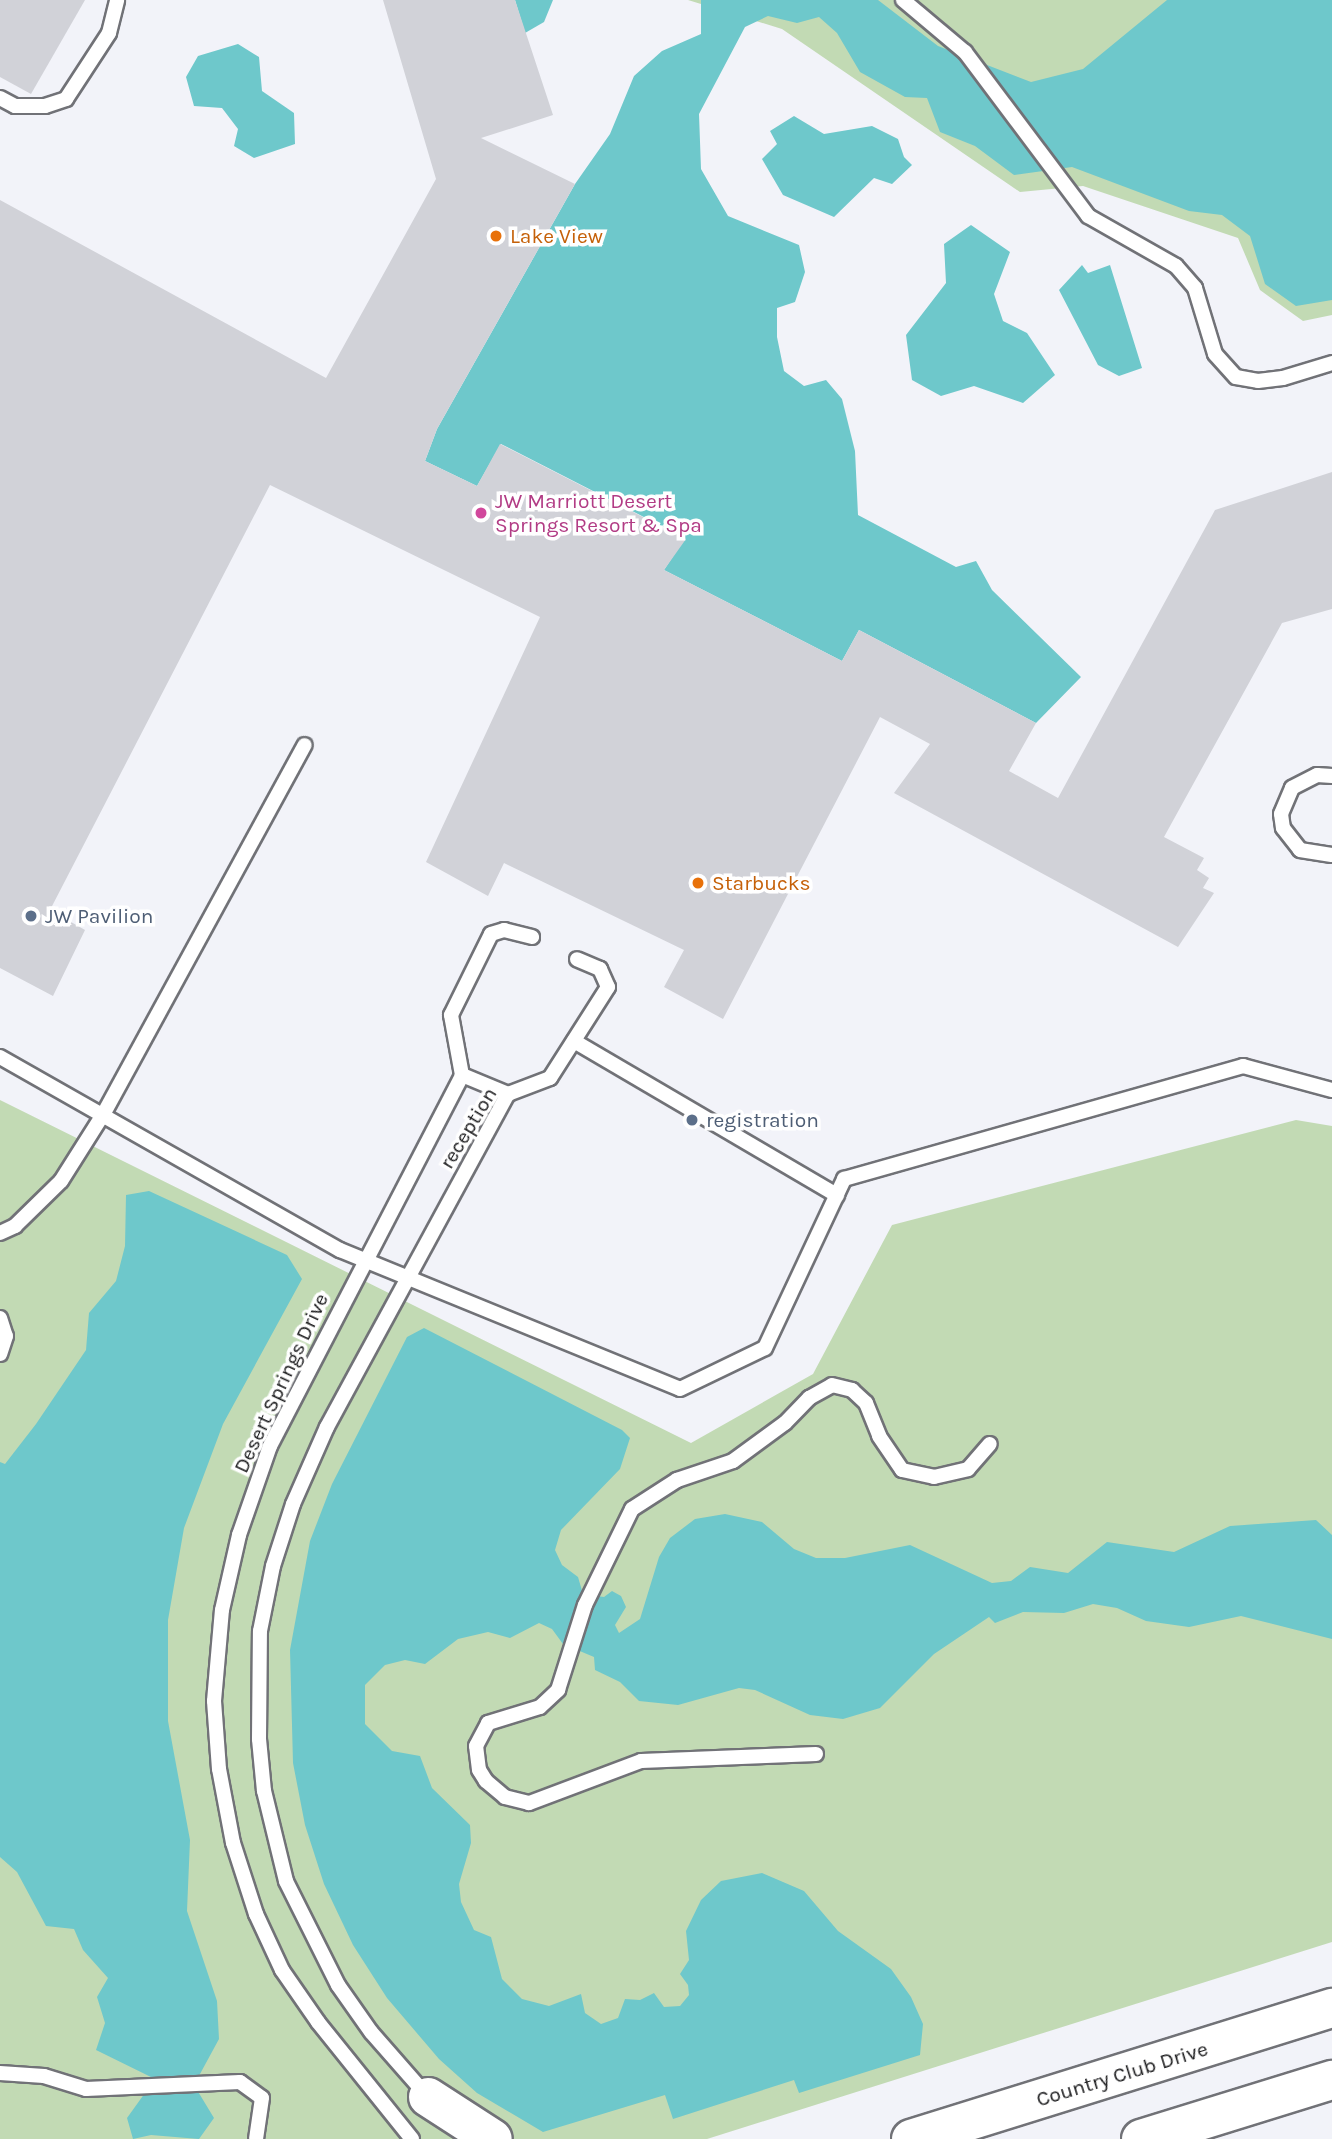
<!DOCTYPE html>
<html>
<head>
<meta charset="utf-8">
<style>
  body { margin:0 }
  #map { position:relative; width:1332px; height:2139px; overflow:hidden; background:#f2f3f9; font-family:Karla,sans-serif }
  div>[style] { position:absolute }
  .green>* { inset:0; background:#c2dab4 }
  .water>* { inset:0; background:#6ec8cb }
  .building>* { inset:0; background:#d1d2d8 }
  .roads { filter:drop-shadow(2px 0 #717277) drop-shadow(-2px 0 #717277) drop-shadow(0 2px #717277) drop-shadow(0 -2px #717277) }
  .lane>* { height:14px; margin:-7px; padding:0 7px; transform-origin:7px; border-radius:7px; background:#fff }
  .secondary>* { height:38px; margin:-19px; padding:0 19px; transform-origin:19px; border-radius:19px; background:#fff }
  .dots>* { width:19px; height:19px; translate:-50% -50%; box-sizing:border-box; border:4px solid #fff; border-radius:50% }
  span { translate:-50% -50%; white-space:nowrap; text-align:center; line-height:1.15; -webkit-text-stroke:7px #fff; paint-order:stroke }
  .food-label { font-size:21px; color:#c56008 }
  .left { translate:0 -50%; text-align:left }
  .hotel-label { font-size:21px; color:#b23c85 }
  .service-label { font-size:21px; color:#4e5e75 }
  .street-label { font-size:21px; color:#1b1b1d }
</style>
</head>
<body>
<div id="map">
  <div class="green">
    <i style="clip-path:polygon(688px 0,1332px 0,1332px 315px,1303px 321px,1260px 290px,1238px 238px,1083px 186px,1020px 192px,782px 29px)"></i>
    <i style="clip-path:polygon(0 1100px,691px 1443px,813px 1374px,892px 1225px,1296px 1120px,1332px 1126px,1332px 1942px,707px 2139px,0 2139px)"></i>
  </div>
  <div class="water">
    <i style="clip-path:polygon(515px 0,553px 0,544px 22px,525px 33px)"></i>
    <i style="clip-path:polygon(701px 0,878px 0,938px 46px,1031px 82px,1083px 69px,1167px 0,1332px 0,1332px 300px,1296px 306px,1265px 284px,1250px 236px,1222px 215px,1189px 211px,1072px 167px,1014px 175px,975px 146px,940px 132px,927px 98px,905px 97px,860px 72px,837px 33px,819px 17px,797px 23px,768px 16px,745px 27px,699px 114px,701px 169px,728px 216px,799px 245px,805px 272px,795px 302px,777px 308px,777px 337px,784px 371px,804px 386px,826px 380px,842px 399px,855px 451px,858px 515px,956px 567px,976px 561px,992px 590px,1081px 677px,1036px 723px,859px 630px,842px 661px,664px 570px,685px 538px,501px 444px,477px 486px,425px 461px,437px 429px,575px 184px,610px 134px,634px 76px,662px 51px,701px 34px)"></i>
    <i style="clip-path:polygon(238px 44px,259px 57px,262px 91px,294px 113px,295px 144px,254px 158px,234px 146px,238px 129px,222px 108px,194px 106px,186px 77px,198px 56px)"></i>
    <i style="clip-path:polygon(794px 116px,824px 134px,872px 126px,898px 139px,904px 157px,912px 165px,892px 184px,874px 178px,834px 217px,783px 195px,762px 159px,777px 144px,770px 131px)"></i>
    <i style="clip-path:polygon(971px 225px,1010px 252px,994px 294px,1003px 321px,1027px 333px,1055px 375px,1023px 403px,974px 386px,941px 396px,912px 380px,906px 335px,946px 283px,944px 244px)"></i>
    <i style="clip-path:polygon(1082px 265px,1088px 273px,1110px 265px,1142px 368px,1119px 376px,1098px 365px,1059px 290px)"></i>
    <i style="clip-path:polygon(149px 1191px,287px 1255px,302px 1279px,223px 1424px,184px 1528px,168px 1620px,168px 1721px,190px 1840px,187px 1911px,217px 2001px,219px 2039px,194px 2085px,214px 2118px,199px 2139px,151px 2135px,133px 2139px,127px 2118px,155px 2079px,96px 2050px,105px 2023px,97px 1997px,108px 1978px,83px 1950px,74px 1929px,46px 1926px,17px 1872px,0 1857px,0 1462px,5px 1464px,36px 1424px,86px 1350px,89px 1313px,116px 1281px,125px 1246px,126px 1195px)"></i>
    <i style="clip-path:polygon(424px 1328px,622px 1430px,630px 1438px,620px 1469px,561px 1530px,555px 1550px,562px 1565px,578px 1577px,583px 1594px,604px 1597px,612px 1591px,621px 1596px,626px 1607px,615px 1625px,619px 1633px,640px 1619px,659px 1557px,670px 1538px,695px 1519px,725px 1514px,762px 1522px,794px 1549px,816px 1558px,845px 1558px,910px 1545px,992px 1583px,1011px 1581px,1030px 1567px,1068px 1573px,1107px 1542px,1174px 1552px,1230px 1526px,1316px 1520px,1332px 1535px,1332px 1639px,1241px 1616px,1189px 1627px,1146px 1621px,1117px 1608px,1093px 1604px,1064px 1613px,1023px 1612px,995px 1623px,989px 1617px,934px 1654px,880px 1708px,843px 1719px,810px 1715px,755px 1690px,739px 1688px,678px 1705px,639px 1701px,620px 1682px,595px 1670px,594px 1657px,563px 1644px,552px 1629px,539px 1623px,510px 1638px,488px 1632px,458px 1639px,425px 1664px,405px 1660px,385px 1665px,365px 1685px,365px 1724px,392px 1751px,420px 1756px,432px 1788px,470px 1825px,471px 1843px,459px 1884px,461px 1902px,474px 1930px,491px 1937px,502px 1979px,522px 1999px,549px 2006px,581px 1994px,585px 2013px,601px 2024px,618px 2018px,625px 1999px,640px 2000px,654px 1993px,664px 2007px,680px 2006px,689px 1995px,688px 1985px,680px 1974px,689px 1960px,686px 1931px,701px 1900px,721px 1881px,762px 1873px,804px 1891px,838px 1931px,891px 1969px,911px 1997px,923px 2024px,920px 2055px,799px 2093px,794px 2080px,673px 2119px,665px 2095px,543px 2132px,477px 2093px,439px 2059px,387px 1998px,353px 1945px,324px 1884px,305px 1825px,293px 1763px,290px 1650px,310px 1541px,332px 1484px,407px 1337px)"></i>
  </div>
  <div class="building">
    <i style="clip-path:polygon(0 0,85px 0,31px 94px,0 77px)"></i>
    <i style="clip-path:polygon(383px 0,515px 0,553px 115px,481px 138px,575px 184px,437px 429px,425px 461px,477px 486px,500px 444px,686px 539px,664px 570px,842px 661px,859px 630px,1036px 723px,1009px 771px,1058px 798px,1215px 510px,1332px 472px,1332px 609px,1282px 623px,1164px 837px,1204px 858px,1197px 870px,1209px 878px,1203px 888px,1214px 893px,1178px 947px,894px 793px,930px 744px,880px 717px,723px 1019px,664px 987px,684px 950px,504px 863px,488px 896px,426px 862px,540px 617px,270px 485px,50px 910px,85px 930px,53px 996px,0 968px,0 200px,326px 378px,436px 179px)"></i>
  </div>
  <div class="roads">
    <div class="lane">
      <i style="left:903px;top:0;width:81px;rotate:40deg"></i>
      <i style="left:965px;top:52px;width:205px;rotate:53.1deg"></i>
      <i style="left:1088px;top:216px;width:101px;rotate:29.6deg"></i>
      <i style="left:1176px;top:266px;width:29px;rotate:49deg"></i>
      <i style="left:1195px;top:288px;width:69px;rotate:73.1deg"></i>
      <i style="left:1215px;top:354px;width:31px;rotate:48deg"></i>
      <i style="left:1236px;top:377px;width:22px;rotate:10deg"></i>
      <i style="left:1258px;top:381px;width:25px;rotate:-7deg"></i>
      <i style="left:1283px;top:378px;width:51px;rotate:-17deg"></i>
      <i style="left:0;top:98px;width:17px;rotate:28deg"></i>
      <i style="left:15px;top:106px;width:30px"></i>
      <i style="left:45px;top:106px;width:22px;rotate:-18deg"></i>
      <i style="left:66px;top:99px;width:79px;rotate:-56.9deg"></i>
      <i style="left:109px;top:33px;width:34px;rotate:-76deg"></i>
      <i style="left:1332px;top:776px;width:15px;rotate:-176deg"></i>
      <i style="left:1317px;top:775px;width:28px;rotate:153deg"></i>
      <i style="left:1292px;top:788px;width:28px;rotate:113deg"></i>
      <i style="left:1281px;top:814px;width:14px;rotate:82deg"></i>
      <i style="left:1283px;top:828px;width:28px;rotate:52deg"></i>
      <i style="left:1300px;top:850px;width:32px;rotate:9deg"></i>
      <i style="left:574px;top:1041px;width:305px;rotate:30.4deg"></i>
      <i style="left:0;top:1057px;width:391px;rotate:29.6deg"></i>
      <i style="left:340px;top:1250px;width:367px;rotate:22.2deg"></i>
      <i style="left:680px;top:1389px;width:94px;rotate:-25.8deg"></i>
      <i style="left:765px;top:1348px;width:187px;rotate:-64.9deg"></i>
      <i style="left:844px;top:1179px;width:415px;rotate:-15.8deg"></i>
      <i style="left:1243px;top:1066px;width:92px;rotate:15.1deg"></i>
      <i style="left:462px;top:1075px;width:50px;rotate:22.4deg"></i>
      <i style="left:0;top:1233px;width:17px;rotate:-25deg"></i>
      <i style="left:15px;top:1226px;width:64px;rotate:-44.4deg"></i>
      <i style="left:61px;top:1181px;width:80px;rotate:-57.7deg"></i>
      <i style="left:104px;top:1113px;width:419px;rotate:-61.4deg"></i>
      <i style="left:0;top:1318px;width:19px;rotate:72deg"></i>
      <i style="left:6px;top:1336px;width:19px;rotate:108deg"></i>
      <i style="left:816px;top:1754px;width:175px;rotate:177.7deg"></i>
      <i style="left:641px;top:1761px;width:120px;rotate:159.4deg"></i>
      <i style="left:529px;top:1803px;width:25px;rotate:-166deg"></i>
      <i style="left:505px;top:1797px;width:25px;rotate:-140deg"></i>
      <i style="left:486px;top:1781px;width:13px;rotate:-122deg"></i>
      <i style="left:479px;top:1770px;width:24px;rotate:-97deg"></i>
      <i style="left:476px;top:1746px;width:26px;rotate:-62deg"></i>
      <i style="left:488px;top:1723px;width:54px;rotate:-17.1deg"></i>
      <i style="left:540px;top:1707px;width:25px;rotate:-43deg"></i>
      <i style="left:558px;top:1690px;width:89px;rotate:-72.4deg"></i>
      <i style="left:585px;top:1605px;width:107px;rotate:-63.9deg"></i>
      <i style="left:632px;top:1509px;width:54px;rotate:-32.8deg"></i>
      <i style="left:677px;top:1480px;width:59px;rotate:-18.7deg"></i>
      <i style="left:733px;top:1461px;width:64px;rotate:-36.2deg"></i>
      <i style="left:785px;top:1423px;width:35px;rotate:-46deg"></i>
      <i style="left:809px;top:1398px;width:26px;rotate:-29deg"></i>
      <i style="left:832px;top:1385px;width:21px;rotate:14deg"></i>
      <i style="left:852px;top:1390px;width:19px;rotate:43deg"></i>
      <i style="left:866px;top:1403px;width:35px;rotate:68deg"></i>
      <i style="left:879px;top:1436px;width:41px;rotate:55.9deg"></i>
      <i style="left:902px;top:1470px;width:33px;rotate:12deg"></i>
      <i style="left:934px;top:1477px;width:35px;rotate:-13deg"></i>
      <i style="left:968px;top:1469px;width:33px;rotate:-49deg"></i>
      <i style="left:0;top:2073px;width:44px;rotate:3.9deg"></i>
      <i style="left:44px;top:2076px;width:44px;rotate:17.2deg"></i>
      <i style="left:86px;top:2089px;width:154px;rotate:-2.6deg"></i>
      <i style="left:240px;top:2082px;width:27px;rotate:36deg"></i>
      <i style="left:262px;top:2098px;width:41px;rotate:98.3deg"></i>
      <i style="left:428px;top:2097px;width:86px;rotate:-131.2deg"></i>
      <i style="left:371px;top:2032px;width:57px;rotate:-125.1deg"></i>
      <i style="left:338px;top:1985px;width:116px;rotate:-116.6deg"></i>
      <i style="left:286px;top:1881px;width:93px;rotate:-103.7deg"></i>
      <i style="left:264px;top:1791px;width:52px;rotate:-95.5deg"></i>
      <i style="left:259px;top:1739px;width:108px;rotate:-89.5deg"></i>
      <i style="left:260px;top:1631px;width:66px;rotate:-78.7deg"></i>
      <i style="left:273px;top:1566px;width:65px;rotate:-72.1deg"></i>
      <i style="left:293px;top:1504px;width:84px;rotate:-66.2deg"></i>
      <i style="left:327px;top:1427px;width:379px;rotate:-61.5deg"></i>
      <i style="left:508px;top:1094px;width:45px;rotate:-20.9deg"></i>
      <i style="left:550px;top:1078px;width:108px;rotate:-57.5deg"></i>
      <i style="left:608px;top:987px;width:20px;rotate:-114deg"></i>
      <i style="left:600px;top:969px;width:25px;rotate:-157deg"></i>
      <i style="left:412px;top:2139px;width:150px;rotate:-128.8deg"></i>
      <i style="left:318px;top:2022px;width:63px;rotate:-124.7deg"></i>
      <i style="left:282px;top:1970px;width:62px;rotate:-114.9deg"></i>
      <i style="left:256px;top:1914px;width:75px;rotate:-107.9deg"></i>
      <i style="left:233px;top:1843px;width:75px;rotate:-100.7deg"></i>
      <i style="left:219px;top:1769px;width:68px;rotate:-94.2deg"></i>
      <i style="left:214px;top:1701px;width:91px;rotate:-85deg"></i>
      <i style="left:222px;top:1610px;width:77px;rotate:-77.2deg"></i>
      <i style="left:239px;top:1535px;width:94px;rotate:-70.8deg"></i>
      <i style="left:270px;top:1446px;width:418px;rotate:-62.6deg"></i>
      <i style="left:462px;top:1075px;width:61px;rotate:-100.4deg"></i>
      <i style="left:451px;top:1015px;width:90px;rotate:-63.7deg"></i>
      <i style="left:491px;top:934px;width:14px;rotate:-17deg"></i>
      <i style="left:504px;top:930px;width:29px;rotate:14deg"></i>
    </div>
    <div class="secondary">
      <i style="left:428px;top:2097px;width:77px;rotate:32.9deg"></i>
      <i style="left:911px;top:2139px;width:441px;rotate:-17.3deg"></i>
      <i style="left:1141px;top:2139px;width:200px;rotate:-17.2deg"></i>
    </div>
  </div>
  <div class="dots">
    <i style="left:496px;top:236px;background:#e8710a"></i>
    <i style="left:481px;top:513px;background:#d1479c"></i>
    <i style="left:698px;top:883px;background:#e8710a"></i>
    <i style="left:31px;top:916px;background:#5c6f8a"></i>
    <i style="left:692px;top:1120px;background:#5c6f8a"></i>
  </div>
  <div class="food-label">
    <span class="left" style="left:510px;top:236px">Lake View</span>
    <span class="left" style="left:712px;top:883px">Starbucks</span>
  </div>
  <div class="hotel-label">
    <span class="left" style="left:495px;top:513px">JW Marriott Desert<br>Springs Resort &amp; Spa</span>
  </div>
  <div class="service-label">
    <span class="left" style="left:45px;top:916px">JW Pavilion</span>
    <span class="left" style="left:706px;top:1120px">registration</span>
  </div>
  <div class="street-label">
    <span style="left:468px;top:1128px;rotate:-59deg">reception</span>
    <span style="left:281px;top:1383px;rotate:-65deg">Desert Springs Drive</span>
    <span style="left:1122px;top:2074px;rotate:-17deg">Country Club Drive</span>
  </div>
</div>
</body>
</html>
